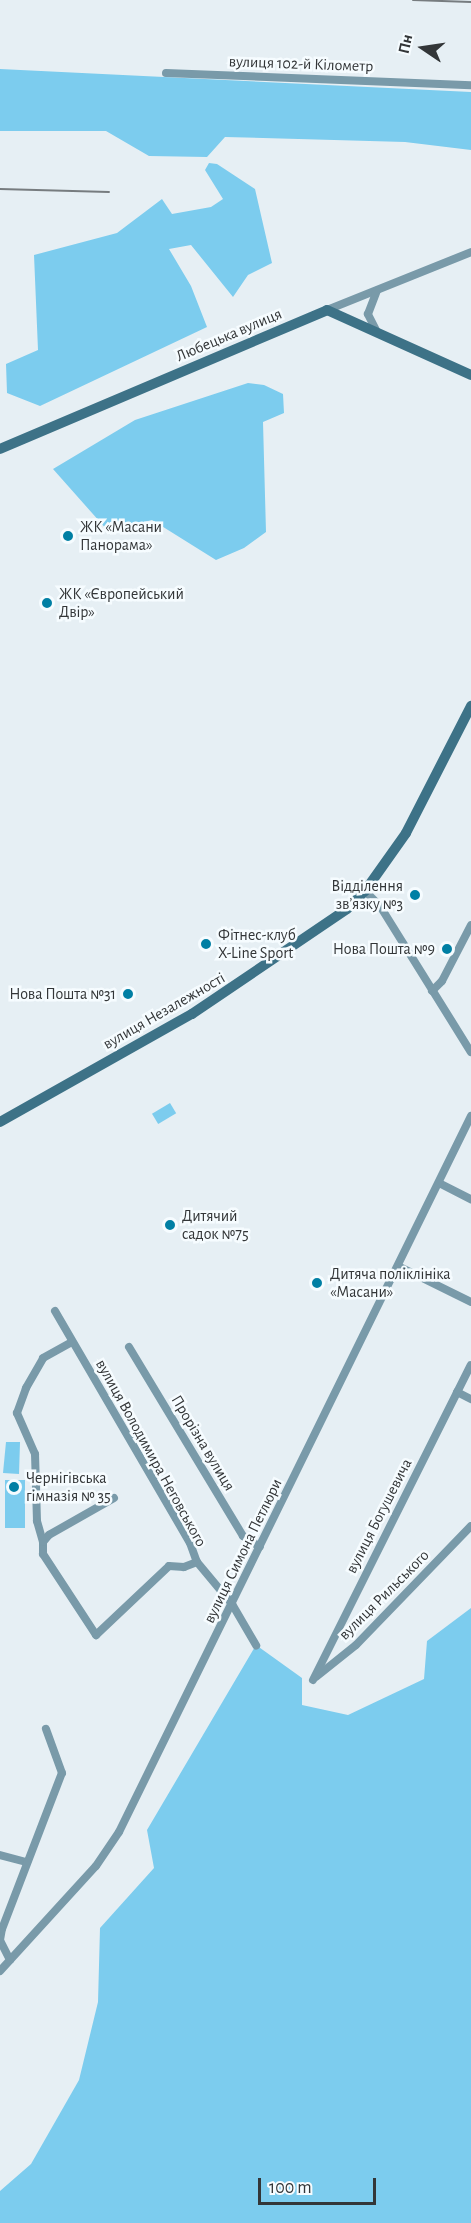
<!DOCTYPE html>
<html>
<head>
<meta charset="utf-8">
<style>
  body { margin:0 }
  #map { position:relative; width:471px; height:2223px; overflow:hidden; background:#e6eff4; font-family:"Alegreya Sans",sans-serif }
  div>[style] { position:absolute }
  .green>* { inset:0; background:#7cccee; transform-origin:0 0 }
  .street>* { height:8px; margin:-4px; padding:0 4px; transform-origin:4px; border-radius:4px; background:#799aa9 }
  .secondary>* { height:10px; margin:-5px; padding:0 5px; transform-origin:5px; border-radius:5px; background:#3d7287 }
  .rail>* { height:2px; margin:-1px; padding:0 1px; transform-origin:1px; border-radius:1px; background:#777c7f }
  .dots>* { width:16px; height:16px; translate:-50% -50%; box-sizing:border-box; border:3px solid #f6fcff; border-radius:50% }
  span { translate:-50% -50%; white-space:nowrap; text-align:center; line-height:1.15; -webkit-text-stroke:5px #f6fcff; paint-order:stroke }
  .street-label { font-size:16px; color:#333638 }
  .poi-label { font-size:16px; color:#333638 }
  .left { translate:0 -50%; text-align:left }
  .right { translate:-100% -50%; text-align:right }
  .north { position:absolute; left:393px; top:18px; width:60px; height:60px; -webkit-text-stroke:4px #f6fcff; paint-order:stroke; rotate:283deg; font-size:16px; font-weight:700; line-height:24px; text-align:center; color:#333638 }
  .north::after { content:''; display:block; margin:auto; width:21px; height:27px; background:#333638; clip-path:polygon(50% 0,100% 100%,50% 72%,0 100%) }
  .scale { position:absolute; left:258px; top:2178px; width:118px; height:27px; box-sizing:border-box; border:3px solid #333638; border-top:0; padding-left:8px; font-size:18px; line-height:21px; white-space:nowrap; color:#333638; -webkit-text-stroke:4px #f6fcff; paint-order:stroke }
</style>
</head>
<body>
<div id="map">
  <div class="green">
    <i style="clip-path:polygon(0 69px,471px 92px,471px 150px,405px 142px,225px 137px,207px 157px,149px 156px,106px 131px,0 131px)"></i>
    <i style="clip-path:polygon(209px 163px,217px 164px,255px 189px,272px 263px,248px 275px,233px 297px,191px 245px,169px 249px,191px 286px,207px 327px,40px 406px,7px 393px,6px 364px,38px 350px,34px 255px,117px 233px,162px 199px,172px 214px,211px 207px,223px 199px,205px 170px)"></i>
    <i style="clip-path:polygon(248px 383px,264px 385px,283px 394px,284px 413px,263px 422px,266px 532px,244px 548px,216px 560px,152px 520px,108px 531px,53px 469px,135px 420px)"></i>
    <i style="left:170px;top:1103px;width:12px;height:21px;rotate:59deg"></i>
    <i style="clip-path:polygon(6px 1442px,20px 1442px,19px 1474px,3px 1473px)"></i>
    <i style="left:5px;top:1480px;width:20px;height:48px"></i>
    <i style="clip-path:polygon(471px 1608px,471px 2223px,0 2223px,0 2191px,31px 2164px,79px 2080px,98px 2002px,100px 1928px,154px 1868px,147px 1830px,256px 1645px,302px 1678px,302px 1705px,348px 1715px,424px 1679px,427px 1641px)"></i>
  </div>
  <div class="street">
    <i style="left:166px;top:73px;width:305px;rotate:2.3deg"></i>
    <i style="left:327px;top:310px;width:155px;rotate:-21.9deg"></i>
    <i style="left:376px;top:330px;width:18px;rotate:-117deg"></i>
    <i style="left:368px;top:314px;width:25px;rotate:-69deg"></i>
    <i style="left:365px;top:891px;width:21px;rotate:45deg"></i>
    <i style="left:380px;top:906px;width:172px;rotate:58.1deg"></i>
    <i style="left:432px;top:991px;width:14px;rotate:-45deg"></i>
    <i style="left:442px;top:981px;width:63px;rotate:-62.6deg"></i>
    <i style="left:439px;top:1183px;width:36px;rotate:27deg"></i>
    <i style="left:400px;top:1267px;width:79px;rotate:26.2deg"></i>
    <i style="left:55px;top:1311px;width:268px;rotate:59.8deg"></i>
    <i style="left:190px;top:1543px;width:20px;rotate:70deg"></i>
    <i style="left:197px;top:1562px;width:55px;rotate:50.2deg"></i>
    <i style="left:232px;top:1604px;width:48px;rotate:59.7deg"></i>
    <i style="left:129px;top:1347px;width:221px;rotate:58.9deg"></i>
    <i style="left:243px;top:1536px;width:20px;rotate:33deg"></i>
    <i style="left:457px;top:1392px;width:16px;rotate:27deg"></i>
    <i style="left:114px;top:1498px;width:75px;rotate:150.4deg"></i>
    <i style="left:49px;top:1535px;width:9px;rotate:131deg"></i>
    <i style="left:43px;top:1542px;width:12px;rotate:90deg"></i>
    <i style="left:43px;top:1554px;width:97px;rotate:56.8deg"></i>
    <i style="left:96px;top:1635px;width:100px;rotate:-43.4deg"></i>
    <i style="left:169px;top:1566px;width:15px;rotate:4deg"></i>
    <i style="left:184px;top:1567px;width:14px;rotate:-21deg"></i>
    <i style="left:43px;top:1542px;width:22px;rotate:-106deg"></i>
    <i style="left:37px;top:1521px;width:67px;rotate:-91.7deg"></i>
    <i style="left:35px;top:1454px;width:45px;rotate:-113.7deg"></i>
    <i style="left:17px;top:1413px;width:27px;rotate:-70deg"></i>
    <i style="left:26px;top:1388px;width:34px;rotate:-60deg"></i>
    <i style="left:43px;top:1358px;width:33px;rotate:-29deg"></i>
    <i style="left:316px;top:1677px;width:51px;rotate:-38.7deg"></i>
    <i style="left:356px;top:1645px;width:165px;rotate:-46deg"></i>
    <i style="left:313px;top:1680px;width:352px;rotate:-63.4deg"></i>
    <i style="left:0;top:1855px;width:28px;rotate:15deg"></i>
    <i style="left:10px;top:1960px;width:22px;rotate:-117deg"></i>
    <i style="left:0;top:1940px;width:11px;rotate:-80deg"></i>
    <i style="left:2px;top:1929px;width:167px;rotate:-69deg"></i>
    <i style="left:62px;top:1773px;width:47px;rotate:-110deg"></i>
    <i style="left:0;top:1971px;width:142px;rotate:-47.6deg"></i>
    <i style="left:96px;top:1866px;width:41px;rotate:-55.9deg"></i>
    <i style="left:119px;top:1832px;width:798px;rotate:-63.82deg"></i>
  </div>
  <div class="secondary">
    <i style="left:0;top:449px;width:355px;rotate:-23deg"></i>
    <i style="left:327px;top:310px;width:158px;rotate:24.3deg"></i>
    <i style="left:0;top:1122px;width:220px;rotate:-29.4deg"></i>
    <i style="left:192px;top:1014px;width:187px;rotate:-34.1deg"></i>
    <i style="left:347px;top:909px;width:25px;rotate:-45deg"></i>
    <i style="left:365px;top:891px;width:71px;rotate:-54.7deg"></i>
    <i style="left:406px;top:833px;width:143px;rotate:-62.9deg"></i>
  </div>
  <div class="rail">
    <i style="left:413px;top:0;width:58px;rotate:2deg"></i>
    <i style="left:0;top:189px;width:109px;rotate:1.6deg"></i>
  </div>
  <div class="dots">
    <i style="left:68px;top:536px;background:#007fa4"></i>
    <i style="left:47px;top:603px;background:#007fa4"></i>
    <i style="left:415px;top:895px;background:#007fa4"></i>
    <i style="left:206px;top:944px;background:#007fa4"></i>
    <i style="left:447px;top:949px;background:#007fa4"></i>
    <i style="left:128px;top:994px;background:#007fa4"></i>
    <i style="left:170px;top:1225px;background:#007fa4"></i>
    <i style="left:317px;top:1283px;background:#007fa4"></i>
    <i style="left:14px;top:1487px;background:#007fa4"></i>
  </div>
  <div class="street-label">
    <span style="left:301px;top:64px;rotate:2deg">вулиця 102-й Кілометр</span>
    <span style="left:229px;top:335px;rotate:-23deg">Любецька вулиця</span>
    <span style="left:164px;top:1011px;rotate:-30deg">вулиця Незалежності</span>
    <span style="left:203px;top:1443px;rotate:59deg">Прорізна вулиця</span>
    <span style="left:151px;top:1453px;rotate:61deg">вулиця Володимира Неговського</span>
    <span style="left:379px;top:1516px;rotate:-63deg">вулиця Богушевича</span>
    <span style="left:243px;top:1551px;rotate:-64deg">вулиця Симона Петлюри</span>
    <span style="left:384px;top:1595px;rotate:-45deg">вулиця Рильського</span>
  </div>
  <div class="poi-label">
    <span class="left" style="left:80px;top:536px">ЖК «Масани<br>Панорама»</span>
    <span class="left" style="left:59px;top:603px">ЖК «Європейський<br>Двір»</span>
    <span class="right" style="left:403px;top:895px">Відділення<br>зв’язку №3</span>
    <span class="left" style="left:218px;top:944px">Фітнес-клуб<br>X-Line Sport</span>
    <span class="right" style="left:435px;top:949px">Нова Пошта №9</span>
    <span class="right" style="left:116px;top:994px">Нова Пошта №31</span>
    <span class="left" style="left:182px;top:1225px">Дитячий<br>садок №75</span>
    <span class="left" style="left:330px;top:1283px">Дитяча поліклініка<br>«Масани»</span>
    <span class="left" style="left:26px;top:1487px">Чернігівська<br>гімназія № 35</span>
  </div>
  <div class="north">Пн</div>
  <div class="scale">100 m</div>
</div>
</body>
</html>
